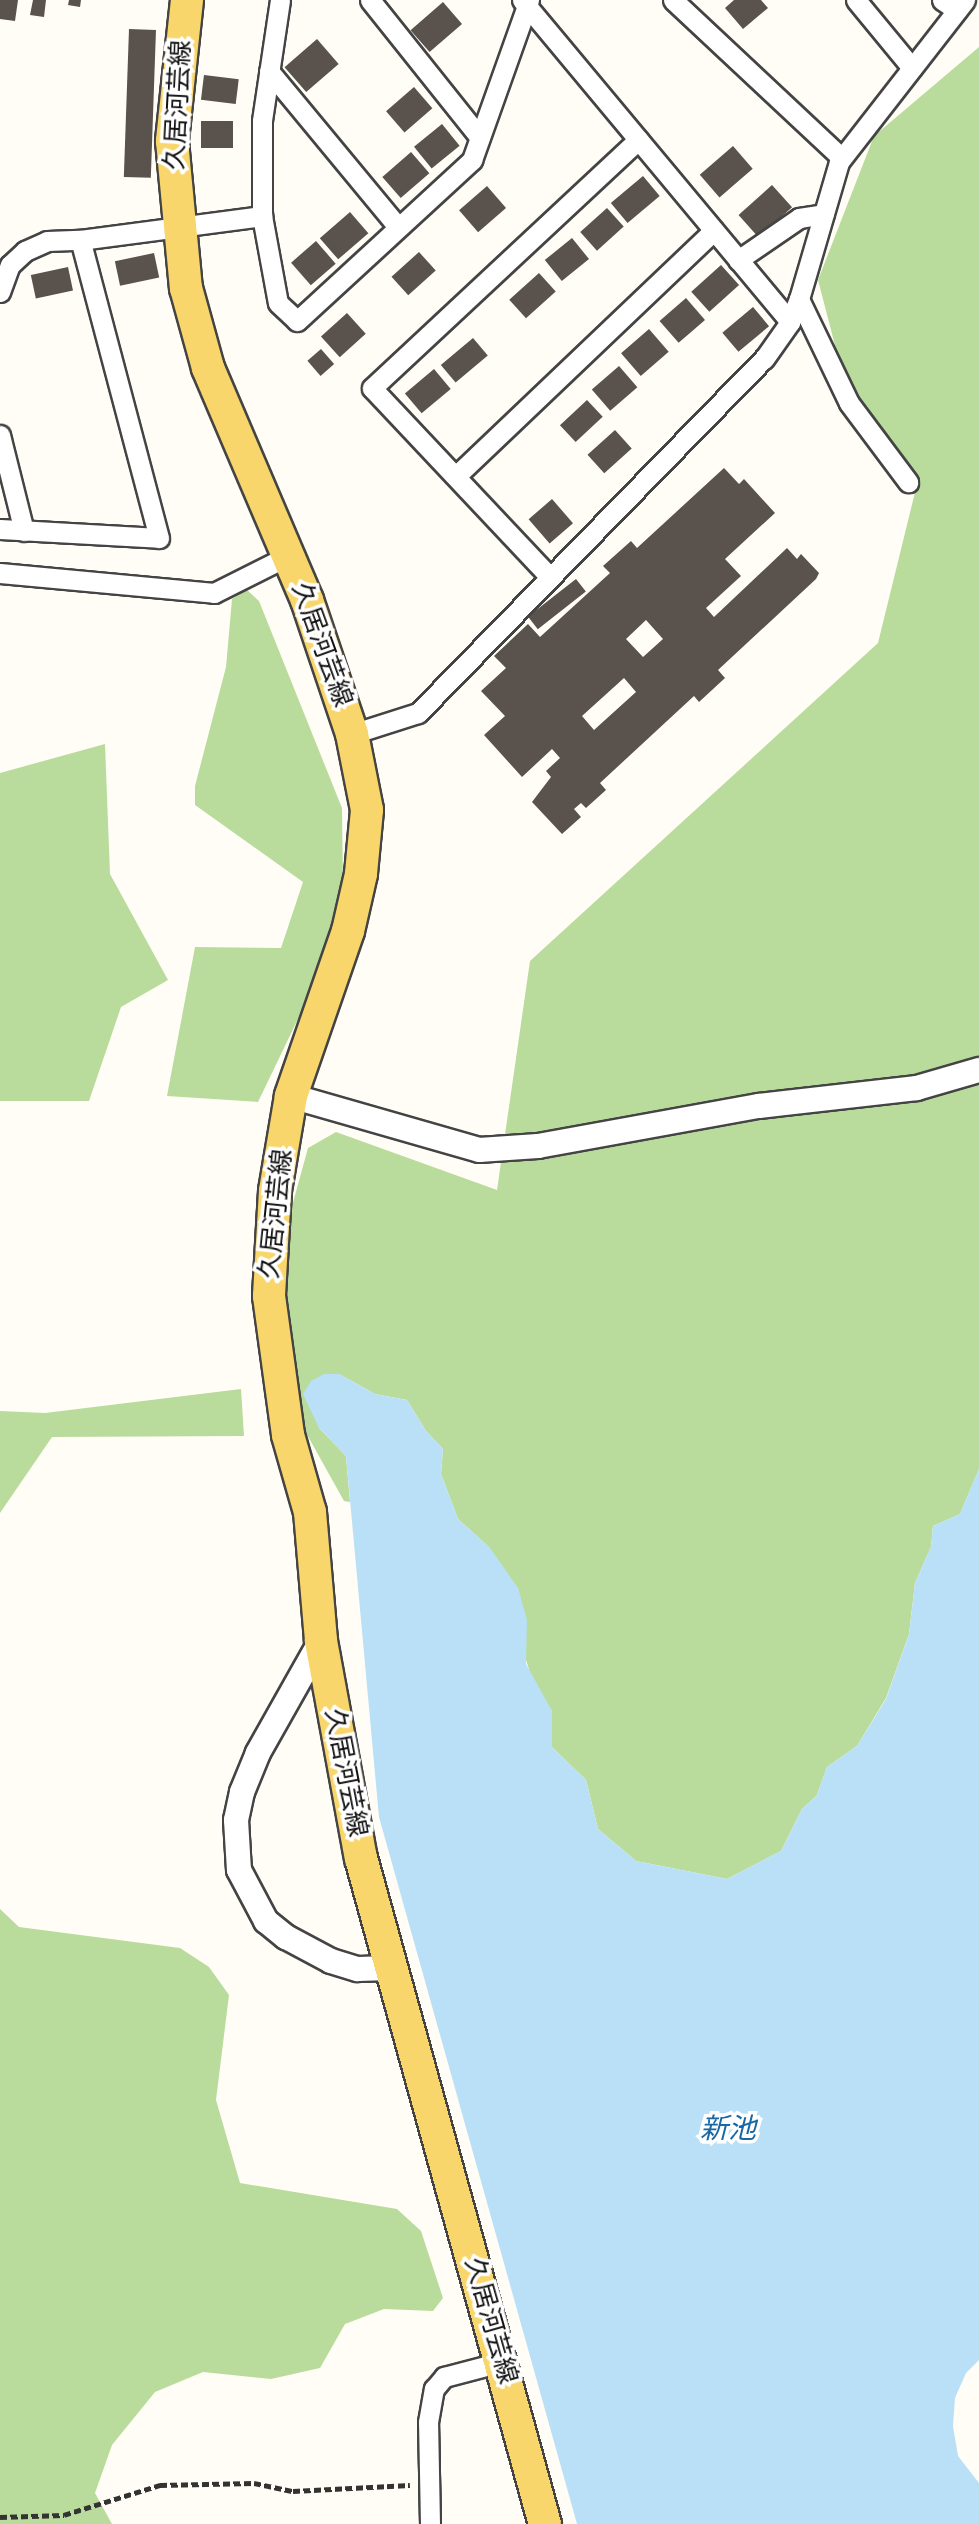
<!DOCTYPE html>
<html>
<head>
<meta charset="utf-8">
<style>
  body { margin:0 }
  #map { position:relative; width:979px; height:2524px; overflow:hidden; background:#fffdf5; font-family:Spectral,"Noto Sans JP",serif }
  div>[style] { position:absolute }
  .forest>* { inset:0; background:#b9dc9c }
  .water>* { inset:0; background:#b9e0f7 }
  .building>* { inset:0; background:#5a524d; transform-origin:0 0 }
  .path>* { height:4.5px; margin-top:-2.25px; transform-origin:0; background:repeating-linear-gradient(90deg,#333 0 7px,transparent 0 10.5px) }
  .roads { filter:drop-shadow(2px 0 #444) drop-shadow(-2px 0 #444) drop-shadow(0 2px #444) drop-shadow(0 -2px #444) }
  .minor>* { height:19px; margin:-9.5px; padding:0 9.5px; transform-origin:9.5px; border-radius:9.5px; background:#fff }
  .tertiary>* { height:24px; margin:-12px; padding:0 12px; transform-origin:12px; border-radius:12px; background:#fff }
  .primary>* { height:32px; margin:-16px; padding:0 16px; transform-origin:16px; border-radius:16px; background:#f9d66b }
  span { translate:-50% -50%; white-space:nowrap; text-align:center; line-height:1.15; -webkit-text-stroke:7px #fff; paint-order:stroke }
  .street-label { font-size:26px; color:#111 }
  .water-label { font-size:28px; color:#1768a6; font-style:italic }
</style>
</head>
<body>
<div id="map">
  <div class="forest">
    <i style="clip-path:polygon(979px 47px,979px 1469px,960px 1514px,933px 1526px,931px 1547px,915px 1583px,909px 1634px,886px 1698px,857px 1746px,827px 1767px,817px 1795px,802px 1809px,781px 1851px,727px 1879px,636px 1861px,598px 1829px,586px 1780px,552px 1747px,552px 1711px,534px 1685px,490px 1548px,458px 1519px,441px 1474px,443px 1449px,426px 1431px,407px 1400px,375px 1394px,339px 1374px,319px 1428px,346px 1456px,350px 1502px,344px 1501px,305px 1431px,290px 1386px,280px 1321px,286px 1228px,308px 1148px,336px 1132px,497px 1190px,530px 961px,878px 643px,919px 476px,844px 380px,818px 280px,874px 136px)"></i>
    <i style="clip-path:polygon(247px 590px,259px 601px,342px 808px,343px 889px,308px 998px,258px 1102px,167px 1096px,195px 947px,281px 948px,303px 882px,195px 805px,195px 786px,226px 667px,232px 599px)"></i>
    <i style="clip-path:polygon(105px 744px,110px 874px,168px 980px,121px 1007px,89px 1101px,0 1101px,0 773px)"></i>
    <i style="clip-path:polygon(241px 1389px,244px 1436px,52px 1437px,0 1513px,0 1411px,45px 1413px)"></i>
    <i style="clip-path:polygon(0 1909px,19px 1927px,180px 1948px,209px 1967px,229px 1995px,216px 2100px,240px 2183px,397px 2209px,421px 2231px,443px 2298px,433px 2311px,384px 2309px,345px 2324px,320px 2368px,271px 2379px,203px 2372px,155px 2392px,112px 2445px,95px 2493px,112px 2524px,0 2524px)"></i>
  </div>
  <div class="water">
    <i style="clip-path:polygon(324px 1374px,339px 1374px,375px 1394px,407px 1400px,426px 1431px,443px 1449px,441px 1474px,458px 1519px,490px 1548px,518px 1588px,527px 1620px,526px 1664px,552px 1711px,552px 1747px,586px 1780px,598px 1829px,636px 1861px,727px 1879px,781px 1851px,802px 1809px,817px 1795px,827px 1767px,857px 1746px,886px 1699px,909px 1634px,915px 1583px,931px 1547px,933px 1526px,960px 1514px,979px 1469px,979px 2360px,966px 2373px,955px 2398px,953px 2426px,958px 2456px,979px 2483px,979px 2524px,577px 2524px,379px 1817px,346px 1456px,319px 1428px,303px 1394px,311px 1381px)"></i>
  </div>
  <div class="building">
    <i style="clip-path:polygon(0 0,18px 0,15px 21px,0 19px)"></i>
    <i style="clip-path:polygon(33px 0,46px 0,44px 17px,30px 15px)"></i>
    <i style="clip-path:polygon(69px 0,81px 0,80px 7px,68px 5px)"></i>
    <i style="clip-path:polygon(734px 0,761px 0,768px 8px,743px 29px,725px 8px)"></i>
    <i style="left:443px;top:2px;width:29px;height:43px;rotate:49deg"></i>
    <i style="left:129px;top:29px;width:27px;height:148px;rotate:2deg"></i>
    <i style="left:317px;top:39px;width:33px;height:43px;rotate:49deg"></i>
    <i style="left:204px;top:75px;width:35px;height:25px;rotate:7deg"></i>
    <i style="left:414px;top:87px;width:28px;height:37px;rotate:49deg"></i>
    <i style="left:201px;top:121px;width:32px;height:27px"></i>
    <i style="left:442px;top:124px;width:28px;height:36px;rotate:51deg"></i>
    <i style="left:733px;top:146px;width:30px;height:44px;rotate:49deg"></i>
    <i style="left:411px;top:152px;width:28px;height:38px;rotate:49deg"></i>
    <i style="left:643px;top:176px;width:26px;height:42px;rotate:50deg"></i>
    <i style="left:772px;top:185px;width:30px;height:45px;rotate:48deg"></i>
    <i style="left:487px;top:186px;width:29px;height:37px;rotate:49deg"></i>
    <i style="left:607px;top:208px;width:25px;height:36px;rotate:48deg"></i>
    <i style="left:350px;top:212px;width:28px;height:40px;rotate:49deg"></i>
    <i style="left:572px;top:238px;width:27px;height:35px;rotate:51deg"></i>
    <i style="left:316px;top:241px;width:30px;height:33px;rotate:49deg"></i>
    <i style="left:419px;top:252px;width:25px;height:37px;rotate:48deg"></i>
    <i style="left:154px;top:253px;width:25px;height:40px;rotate:78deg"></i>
    <i style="left:721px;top:265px;width:27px;height:40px;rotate:48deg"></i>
    <i style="left:68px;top:267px;width:24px;height:38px;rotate:78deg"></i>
    <i style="left:539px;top:273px;width:25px;height:40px;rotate:48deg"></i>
    <i style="left:686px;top:298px;width:29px;height:35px;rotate:49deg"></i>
    <i style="left:753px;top:307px;width:25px;height:40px;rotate:50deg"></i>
    <i style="left:347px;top:313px;width:28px;height:35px;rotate:48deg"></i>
    <i style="left:649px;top:329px;width:30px;height:37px;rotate:49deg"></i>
    <i style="left:473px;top:338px;width:23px;height:42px;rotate:50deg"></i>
    <i style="left:321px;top:349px;width:20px;height:18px;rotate:49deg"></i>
    <i style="left:619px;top:366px;width:28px;height:36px;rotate:49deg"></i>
    <i style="left:434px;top:369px;width:26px;height:38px;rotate:50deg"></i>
    <i style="left:587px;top:400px;width:23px;height:37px;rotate:47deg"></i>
    <i style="left:615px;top:430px;width:25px;height:37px;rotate:48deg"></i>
    <i style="clip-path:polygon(evenodd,724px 468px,739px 484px,744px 479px,775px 513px,725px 559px,741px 576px,706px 608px,714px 617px,787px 548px,797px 559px,801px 554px,819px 573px,816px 579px,718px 670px,725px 678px,699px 702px,694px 696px,600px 783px,606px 790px,586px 808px,581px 803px,574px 809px,581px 817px,562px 834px,532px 802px,551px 777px,546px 771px,560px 758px,552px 749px,522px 777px,484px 735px,505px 716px,481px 691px,506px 668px,494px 656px,528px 624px,540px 637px,610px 573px,603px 566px,631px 541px,637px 548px,724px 468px,646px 620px,663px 639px,643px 657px,626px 639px,646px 620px,724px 468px,624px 678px,636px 692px,594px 730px,582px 716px,624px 678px)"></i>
    <i style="left:552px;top:499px;width:32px;height:31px;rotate:49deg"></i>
    <i style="left:576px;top:579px;width:16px;height:61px;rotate:52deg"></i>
  </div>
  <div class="path">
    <i style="left:0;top:2517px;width:64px;rotate:-1.8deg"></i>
    <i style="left:64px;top:2515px;width:101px;rotate:-17.4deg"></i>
    <i style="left:160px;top:2485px;width:94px;rotate:-1.2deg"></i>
    <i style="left:254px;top:2483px;width:40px;rotate:12deg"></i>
    <i style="left:293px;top:2491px;width:117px;rotate:-2.9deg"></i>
  </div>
  <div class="roads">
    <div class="minor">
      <i style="left:280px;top:0;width:122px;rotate:98.5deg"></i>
      <i style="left:262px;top:121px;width:95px;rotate:90deg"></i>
      <i style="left:262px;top:216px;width:88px;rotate:79.6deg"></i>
      <i style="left:278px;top:303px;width:26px;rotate:43deg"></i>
      <i style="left:297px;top:321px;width:238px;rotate:-42.6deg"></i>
      <i style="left:472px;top:160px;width:170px;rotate:-70.4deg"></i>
      <i style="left:370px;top:0;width:176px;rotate:51.4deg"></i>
      <i style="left:522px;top:0;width:419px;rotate:50.2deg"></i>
      <i style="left:673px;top:0;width:231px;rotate:43.1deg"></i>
      <i style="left:856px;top:0;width:88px;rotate:50.5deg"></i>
      <i style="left:942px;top:0;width:18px;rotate:34deg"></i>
      <i style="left:269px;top:71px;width:201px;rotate:50.4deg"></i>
      <i style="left:738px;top:260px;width:74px;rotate:-34.5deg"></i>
      <i style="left:799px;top:218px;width:25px;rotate:-9deg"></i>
      <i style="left:0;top:292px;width:29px;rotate:-70deg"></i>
      <i style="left:10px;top:265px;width:21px;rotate:-43deg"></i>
      <i style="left:25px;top:251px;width:24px;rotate:-24deg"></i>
      <i style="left:47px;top:241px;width:33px;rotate:-2deg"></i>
      <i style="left:799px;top:299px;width:115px;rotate:64.3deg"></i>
      <i style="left:849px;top:403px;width:99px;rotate:53.2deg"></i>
      <i style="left:0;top:435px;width:99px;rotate:76deg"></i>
      <i style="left:456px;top:476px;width:356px;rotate:-43.6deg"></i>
      <i style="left:0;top:529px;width:159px;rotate:3.2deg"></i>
      <i style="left:159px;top:538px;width:308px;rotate:-104.8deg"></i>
      <i style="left:80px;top:240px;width:184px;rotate:-7.5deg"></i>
      <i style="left:0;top:573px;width:215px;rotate:5.3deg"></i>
      <i style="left:214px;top:593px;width:83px;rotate:-26.6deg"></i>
      <i style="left:549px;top:576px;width:258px;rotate:-133.3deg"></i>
      <i style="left:372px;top:388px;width:364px;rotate:-43deg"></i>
      <i style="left:352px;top:734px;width:69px;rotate:-17.7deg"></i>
      <i style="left:418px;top:713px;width:495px;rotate:-45.7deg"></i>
      <i style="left:764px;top:359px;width:45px;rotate:-54.9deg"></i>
      <i style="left:790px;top:322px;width:25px;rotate:-69deg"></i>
      <i style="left:799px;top:299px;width:143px;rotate:-73.7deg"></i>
      <i style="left:839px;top:162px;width:205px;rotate:-52.1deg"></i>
      <i style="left:430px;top:2524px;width:102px;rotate:-91.1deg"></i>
      <i style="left:428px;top:2422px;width:34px;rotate:-80deg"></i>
      <i style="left:434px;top:2389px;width:16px;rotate:-50deg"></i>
      <i style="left:444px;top:2377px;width:59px;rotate:-14.7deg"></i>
    </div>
    <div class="tertiary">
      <i style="left:291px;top:1096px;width:196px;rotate:16deg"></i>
      <i style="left:479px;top:1150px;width:59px;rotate:-3.9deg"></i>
      <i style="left:538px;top:1146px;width:225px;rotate:-10.3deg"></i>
      <i style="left:759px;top:1106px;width:159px;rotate:-6.5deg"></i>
      <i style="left:917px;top:1088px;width:65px;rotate:-16.2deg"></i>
      <i style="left:321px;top:1641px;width:129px;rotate:119.4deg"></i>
      <i style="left:258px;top:1753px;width:42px;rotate:112.3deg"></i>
      <i style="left:242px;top:1792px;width:29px;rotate:102deg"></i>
      <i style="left:236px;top:1820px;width:50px;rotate:86.6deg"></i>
      <i style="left:239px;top:1870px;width:58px;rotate:62.1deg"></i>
      <i style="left:266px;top:1921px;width:26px;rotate:39deg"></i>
      <i style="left:286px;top:1937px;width:51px;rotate:28.1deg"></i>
      <i style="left:331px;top:1961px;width:28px;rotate:17deg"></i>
      <i style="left:358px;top:1969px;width:31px;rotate:-2deg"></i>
    </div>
    <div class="primary">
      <i style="left:187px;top:0;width:142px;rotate:96.1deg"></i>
      <i style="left:172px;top:141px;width:148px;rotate:84.6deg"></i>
      <i style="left:186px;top:288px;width:83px;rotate:74.6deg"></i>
      <i style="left:208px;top:368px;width:252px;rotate:66.9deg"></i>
      <i style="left:307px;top:600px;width:141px;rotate:71.4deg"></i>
      <i style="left:352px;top:734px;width:77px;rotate:78.8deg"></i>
      <i style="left:367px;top:810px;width:64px;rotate:95.4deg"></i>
      <i style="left:361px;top:874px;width:58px;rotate:102.8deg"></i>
      <i style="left:348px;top:931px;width:175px;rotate:109.1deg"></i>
      <i style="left:291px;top:1096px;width:96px;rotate:99.6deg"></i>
      <i style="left:275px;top:1191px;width:105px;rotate:93.3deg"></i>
      <i style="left:269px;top:1296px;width:140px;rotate:82.2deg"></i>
      <i style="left:288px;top:1435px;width:80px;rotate:74.1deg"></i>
      <i style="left:310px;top:1512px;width:129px;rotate:85.1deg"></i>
      <i style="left:321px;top:1641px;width:221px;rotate:79.6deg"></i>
      <i style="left:361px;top:1858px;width:691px;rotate:74.56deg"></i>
    </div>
  </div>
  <div class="street-label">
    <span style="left:179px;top:105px;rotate:-87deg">久居河芸線</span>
    <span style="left:321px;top:645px;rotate:70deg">久居河芸線</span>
    <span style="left:277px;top:1214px;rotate:-84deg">久居河芸線</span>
    <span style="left:345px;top:1773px;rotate:79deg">久居河芸線</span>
    <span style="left:490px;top:2321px;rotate:74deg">久居河芸線</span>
  </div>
  <div class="water-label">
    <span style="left:728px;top:2130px">新池</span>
  </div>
</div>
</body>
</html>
